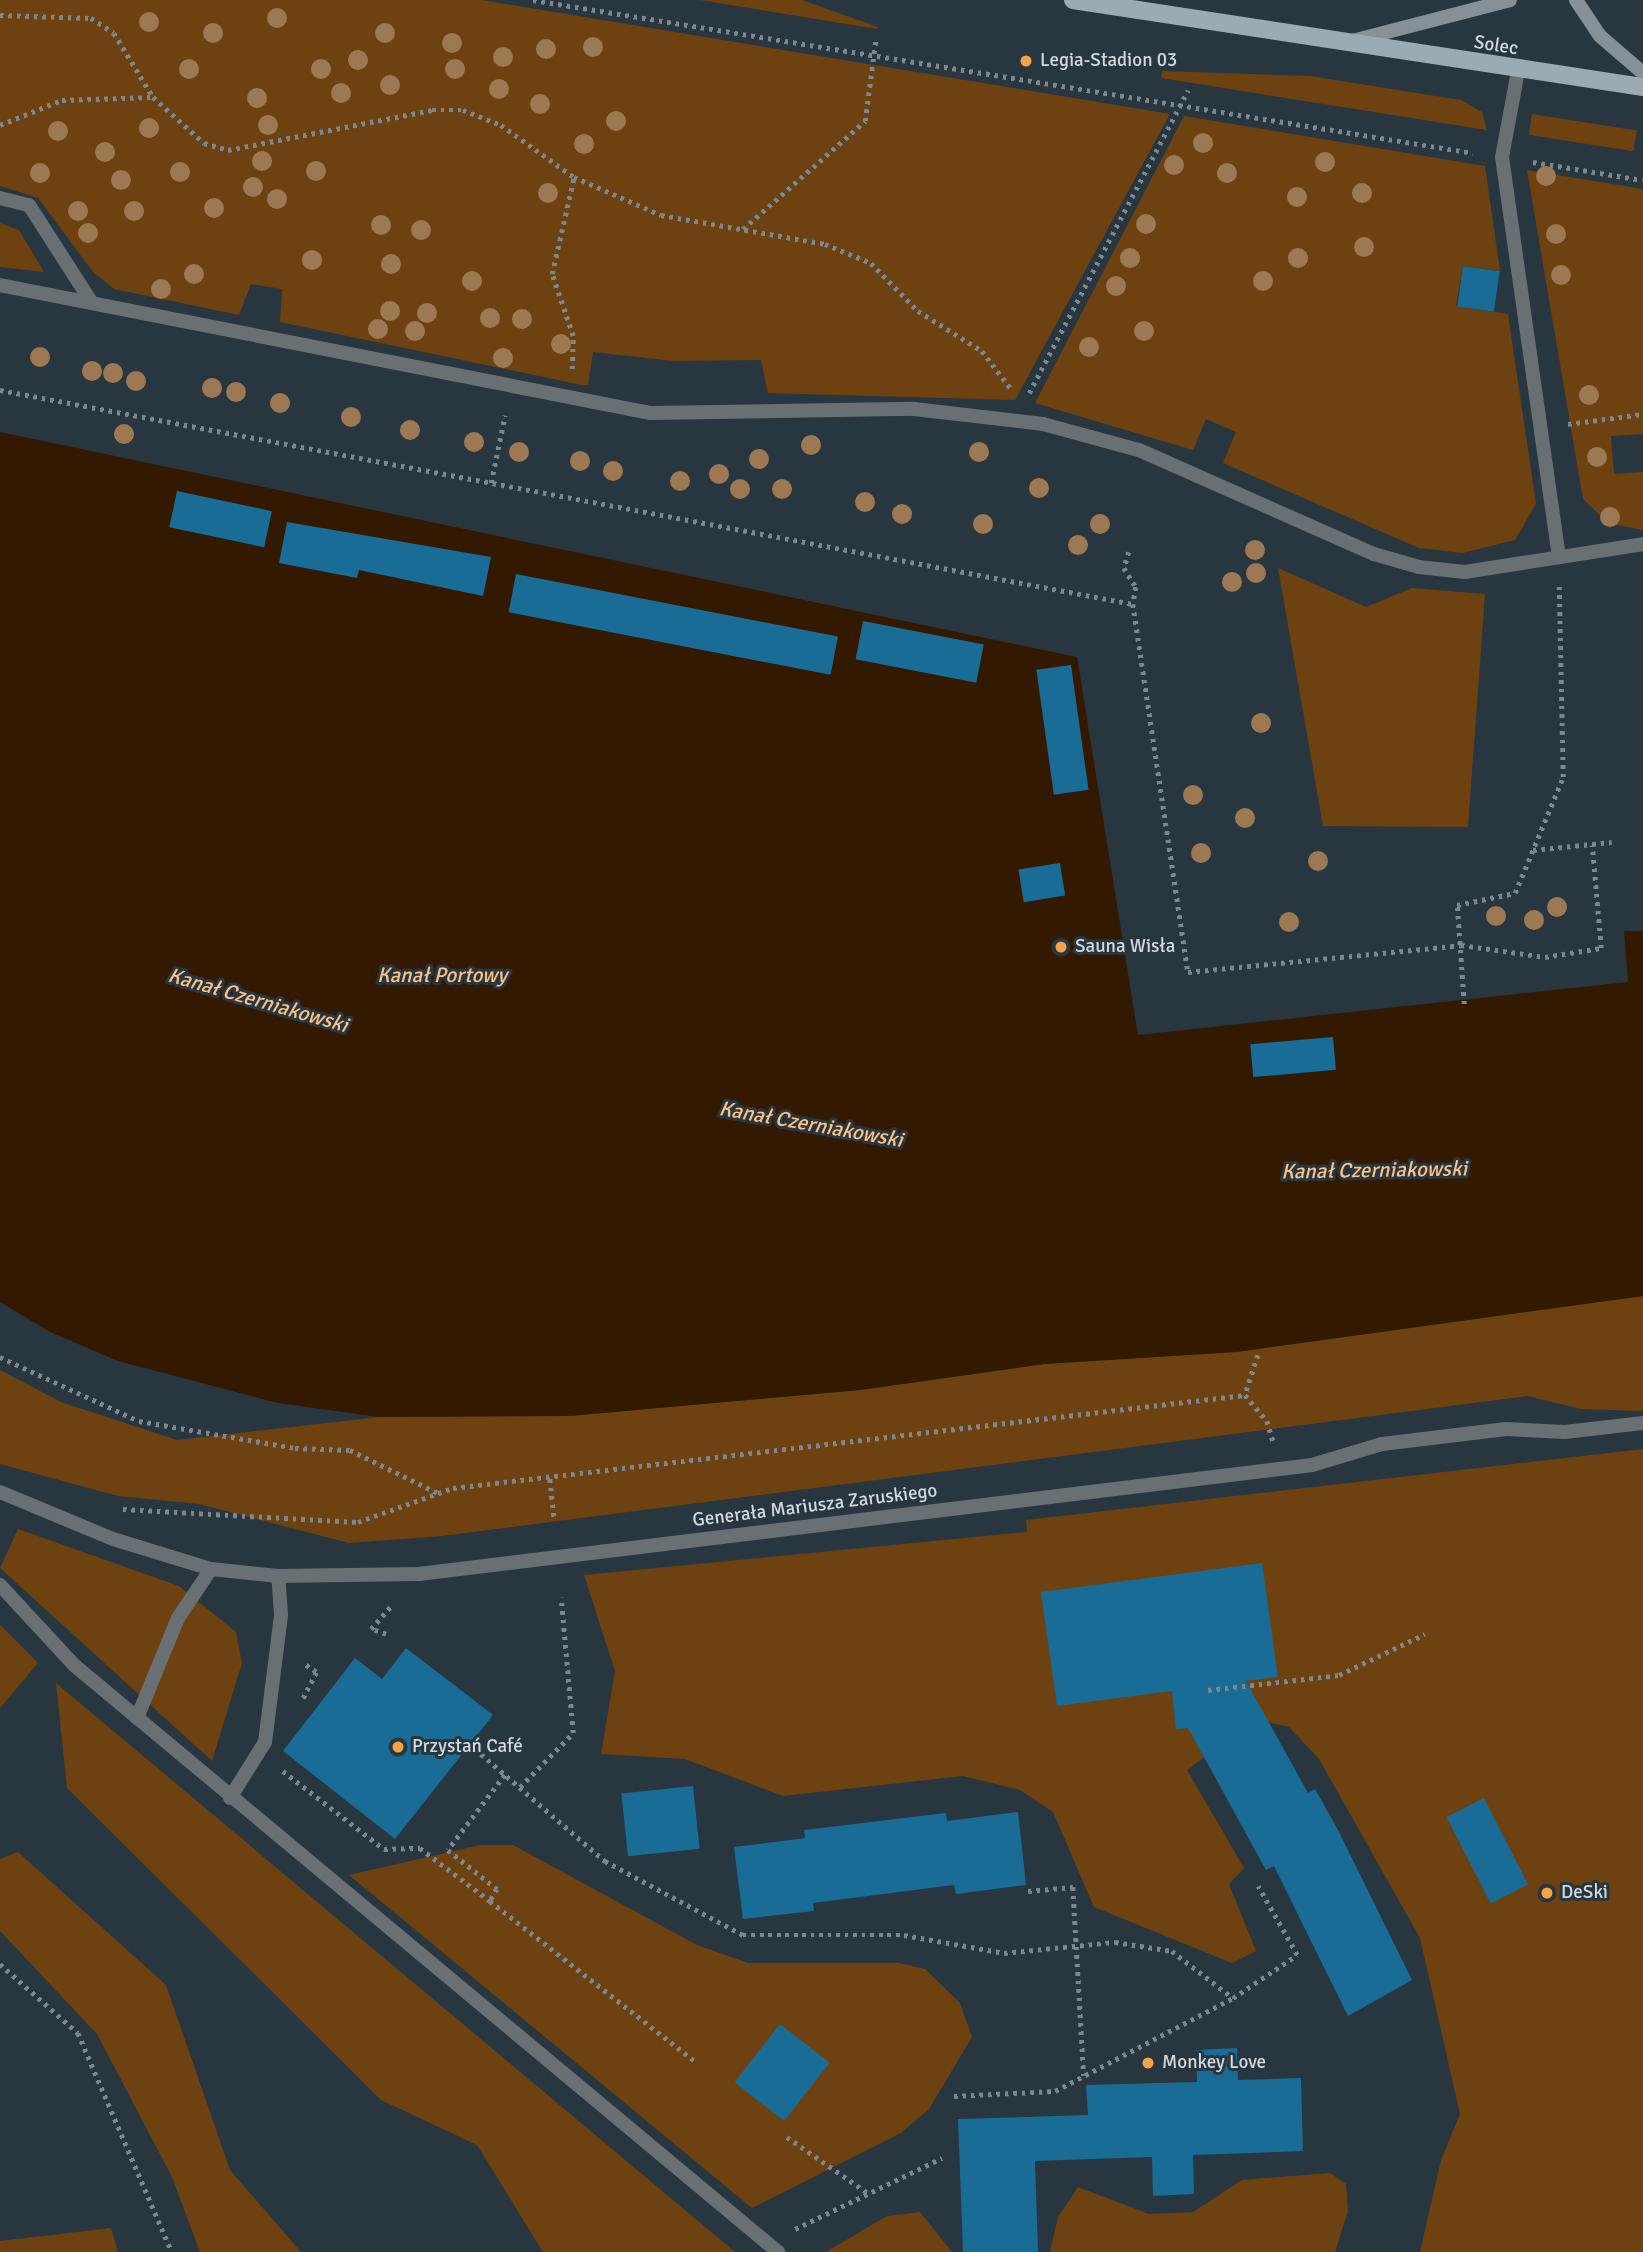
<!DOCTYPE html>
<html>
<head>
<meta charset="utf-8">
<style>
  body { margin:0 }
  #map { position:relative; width:1643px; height:2252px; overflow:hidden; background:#28363f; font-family:Signika,sans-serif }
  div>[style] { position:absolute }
  .green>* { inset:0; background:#6d4210; transform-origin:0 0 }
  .water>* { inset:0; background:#331900 }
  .building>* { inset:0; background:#196c95; transform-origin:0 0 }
  .path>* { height:4.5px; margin-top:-2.25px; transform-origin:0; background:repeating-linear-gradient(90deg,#7c878e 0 3.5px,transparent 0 8.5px) }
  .lane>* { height:14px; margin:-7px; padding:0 7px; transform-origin:7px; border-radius:7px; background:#697074 }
  .secondary>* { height:14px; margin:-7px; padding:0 7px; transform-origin:7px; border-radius:7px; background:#869097 }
  .primary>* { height:18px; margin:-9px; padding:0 9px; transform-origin:9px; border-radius:9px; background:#9caab3 }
  .trees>* { width:20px; height:20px; margin:-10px; border-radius:50%; background:#9d7953 }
  .dots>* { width:19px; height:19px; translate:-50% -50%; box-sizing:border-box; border:4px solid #28363f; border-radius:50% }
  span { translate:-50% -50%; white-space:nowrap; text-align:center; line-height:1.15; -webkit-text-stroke:6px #28363f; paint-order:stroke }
  .street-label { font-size:19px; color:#d2dae0 }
  .poi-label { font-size:19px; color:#d2dae0 }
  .left { translate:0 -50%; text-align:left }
  .water-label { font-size:21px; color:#fdc085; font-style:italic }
</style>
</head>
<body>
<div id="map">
  <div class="green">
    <i style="clip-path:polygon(0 0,482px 0,1170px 114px,1015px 400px,768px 393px,761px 360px,674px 361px,593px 352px,588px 385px,582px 385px,280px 322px,282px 289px,251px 284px,239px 315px,114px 289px,93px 272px,38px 198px,0 186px)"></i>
    <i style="clip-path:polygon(700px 0,802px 0,878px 27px,877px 29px)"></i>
    <i style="clip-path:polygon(1162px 71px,1310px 76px,1461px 100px,1482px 112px,1487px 130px,1161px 78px)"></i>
    <i style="left:1532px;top:114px;width:106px;height:21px;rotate:9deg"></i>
    <i style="clip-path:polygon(1184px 116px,1485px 166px,1500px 271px,1463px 266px,1456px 306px,1508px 314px,1536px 504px,1515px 540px,1463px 553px,1419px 548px,1223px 463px,1236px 432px,1206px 419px,1193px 450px,1035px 403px)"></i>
    <i style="clip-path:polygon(1527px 170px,1643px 189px,1643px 434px,1611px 436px,1614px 474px,1643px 472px,1643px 530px,1608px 523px,1583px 499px)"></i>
    <i style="clip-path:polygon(0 223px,19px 230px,44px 272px,0 267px)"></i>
    <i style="clip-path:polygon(1278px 568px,1366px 607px,1412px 588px,1485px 594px,1468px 827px,1323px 826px)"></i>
    <i style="clip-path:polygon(1643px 1296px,1643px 1411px,1581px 1409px,1527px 1396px,442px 1536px,349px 1543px,199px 1504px,118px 1496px,0 1464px,0 1370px,61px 1402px,177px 1440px,379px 1417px,569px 1416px,860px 1390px,1044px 1364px,1236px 1352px)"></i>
    <i style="clip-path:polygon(1643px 1449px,1643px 2252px,1420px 2252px,1441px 2160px,1460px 2114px,1420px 1938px,1319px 1759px,1289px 1727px,1256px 1719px,1187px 1770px,1244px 1868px,1229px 1884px,1256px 1951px,1232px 1963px,1094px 1907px,1053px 1812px,1020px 1790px,963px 1776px,783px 1796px,685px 1759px,601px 1754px,615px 1671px,584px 1575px,1027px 1532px,1026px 1520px)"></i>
    <i style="clip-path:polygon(18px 1529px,179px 1586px,236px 1632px,242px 1663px,212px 1761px,0 1568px)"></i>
    <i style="clip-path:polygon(0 1625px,38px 1663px,0 1708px)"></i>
    <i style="clip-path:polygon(56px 1683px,735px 2252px,543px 2252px,477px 2145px,381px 2100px,67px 1788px)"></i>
    <i style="clip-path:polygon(480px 1845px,513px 1845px,697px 1945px,748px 1963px,899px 1963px,925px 1969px,960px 2003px,972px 2037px,929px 2109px,901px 2133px,752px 2208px,349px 1875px)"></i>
    <i style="clip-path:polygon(18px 1852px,166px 1985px,230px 2170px,301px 2252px,200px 2252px,172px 2177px,97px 2034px,0 1931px,0 1859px)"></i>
    <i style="clip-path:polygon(1330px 2173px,1346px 2184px,1348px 2211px,1335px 2252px,1050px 2252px,1058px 2217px,1078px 2187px,1149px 2214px,1193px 2212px,1242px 2180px)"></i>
    <i style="clip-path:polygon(920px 2212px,952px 2252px,826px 2252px,887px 2216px)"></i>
    <i style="clip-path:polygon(111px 2228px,118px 2252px,0 2252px,0 2241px)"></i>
  </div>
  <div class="water">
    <i style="clip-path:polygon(0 432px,1077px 657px,1138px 1035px,1628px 982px,1624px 931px,1643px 931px,1643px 1296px,1236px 1352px,1044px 1364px,860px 1390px,569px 1416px,379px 1417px,278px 1403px,118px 1361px,50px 1332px,0 1302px)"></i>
  </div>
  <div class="building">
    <i style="left:1463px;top:266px;width:37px;height:41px;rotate:8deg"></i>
    <i style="left:177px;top:491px;width:97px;height:37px;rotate:12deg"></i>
    <i style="clip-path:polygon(287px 522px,491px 557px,483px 596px,359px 570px,357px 578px,279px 563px)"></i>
    <i style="left:516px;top:574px;width:328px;height:39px;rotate:11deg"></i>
    <i style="left:863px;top:621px;width:123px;height:39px;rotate:11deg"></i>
    <i style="left:1071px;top:665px;width:126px;height:35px;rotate:82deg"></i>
    <i style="left:1060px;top:863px;width:33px;height:42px;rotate:81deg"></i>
    <i style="left:1333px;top:1037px;width:33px;height:83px;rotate:85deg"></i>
    <i style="clip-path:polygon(1262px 1563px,1278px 1677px,1246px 1681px,1308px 1793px,1315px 1789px,1338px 1830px,1412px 1980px,1348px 2016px,1274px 1866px,1266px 1870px,1188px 1728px,1176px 1729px,1172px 1691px,1057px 1706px,1041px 1592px)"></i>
    <i style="clip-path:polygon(406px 1648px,493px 1715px,395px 1839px,283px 1751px,355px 1658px,382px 1679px)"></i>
    <i style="left:693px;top:1786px;width:63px;height:72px;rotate:84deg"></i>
    <i style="left:1484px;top:1798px;width:97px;height:42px;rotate:63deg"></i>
    <i style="clip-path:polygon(1018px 1812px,1026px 1885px,956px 1894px,954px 1885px,813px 1903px,814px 1911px,743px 1919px,734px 1847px,805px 1838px,804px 1830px,946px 1813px,947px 1821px)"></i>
    <i style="left:780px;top:2024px;width:63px;height:74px;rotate:38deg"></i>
    <i style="clip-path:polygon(1237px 2048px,1238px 2080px,1301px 2078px,1303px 2151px,1193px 2155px,1194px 2194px,1153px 2196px,1152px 2157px,1035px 2161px,1038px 2252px,963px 2252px,958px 2119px,1088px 2115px,1086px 2085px,1197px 2082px,1196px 2050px)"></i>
  </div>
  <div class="path">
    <i style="left:533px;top:0;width:952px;rotate:9.24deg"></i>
    <i style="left:0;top:15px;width:91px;rotate:1.9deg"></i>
    <i style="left:91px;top:18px;width:27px;rotate:33deg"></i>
    <i style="left:114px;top:33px;width:75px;rotate:58.6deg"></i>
    <i style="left:153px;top:97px;width:69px;rotate:42deg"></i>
    <i style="left:204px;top:143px;width:25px;rotate:16deg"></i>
    <i style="left:228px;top:150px;width:208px;rotate:-11.1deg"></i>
    <i style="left:432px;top:110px;width:31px"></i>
    <i style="left:463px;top:110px;width:41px;rotate:21.5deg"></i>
    <i style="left:501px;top:125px;width:90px;rotate:35.5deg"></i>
    <i style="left:574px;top:177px;width:95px;rotate:23.6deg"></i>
    <i style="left:661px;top:215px;width:167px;rotate:10deg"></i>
    <i style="left:825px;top:244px;width:50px;rotate:22.4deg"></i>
    <i style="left:871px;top:263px;width:67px;rotate:45.6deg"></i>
    <i style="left:918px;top:311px;width:75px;rotate:32deg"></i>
    <i style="left:982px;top:351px;width:49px;rotate:52.4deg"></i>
    <i style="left:0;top:125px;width:67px;rotate:-22deg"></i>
    <i style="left:62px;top:100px;width:90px;rotate:-1.9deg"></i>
    <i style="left:1533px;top:162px;width:111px;rotate:9.3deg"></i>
    <i style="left:743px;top:229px;width:163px;rotate:-41.5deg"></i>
    <i style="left:865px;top:121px;width:84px;rotate:-82.5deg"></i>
    <i style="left:572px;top:369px;width:33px;rotate:-88deg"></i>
    <i style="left:573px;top:336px;width:65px;rotate:-108.7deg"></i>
    <i style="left:552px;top:274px;width:99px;rotate:-77.2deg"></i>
    <i style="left:0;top:390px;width:1153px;rotate:10.7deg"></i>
    <i style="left:1133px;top:604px;width:372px;rotate:81.5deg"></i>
    <i style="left:1188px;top:972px;width:274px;rotate:-5.6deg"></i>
    <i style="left:1461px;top:945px;width:85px;rotate:8.1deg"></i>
    <i style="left:1545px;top:957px;width:57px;rotate:-9.1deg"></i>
    <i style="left:1601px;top:948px;width:103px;rotate:-95deg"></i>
    <i style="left:1029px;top:393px;width:342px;rotate:-62.3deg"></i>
    <i style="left:1568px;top:424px;width:76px;rotate:-7.6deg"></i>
    <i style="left:491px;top:483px;width:69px;rotate:-78.4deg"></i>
    <i style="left:1129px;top:552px;width:17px;rotate:107deg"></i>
    <i style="left:1124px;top:568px;width:22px;rotate:58deg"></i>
    <i style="left:1136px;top:587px;width:17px;rotate:100deg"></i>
    <i style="left:1533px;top:850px;width:79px;rotate:-5.8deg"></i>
    <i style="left:1464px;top:1004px;width:99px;rotate:-94deg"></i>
    <i style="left:1457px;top:905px;width:59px;rotate:-11.7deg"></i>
    <i style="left:1515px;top:893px;width:126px;rotate:-67.5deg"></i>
    <i style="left:1563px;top:777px;width:191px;rotate:-91.2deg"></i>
    <i style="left:1258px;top:1355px;width:42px;rotate:108deg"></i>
    <i style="left:1245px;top:1395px;width:34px;rotate:50deg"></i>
    <i style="left:1267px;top:1421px;width:21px;rotate:73deg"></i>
    <i style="left:0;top:1357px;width:153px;rotate:24.7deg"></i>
    <i style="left:139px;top:1421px;width:158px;rotate:9.8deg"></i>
    <i style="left:295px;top:1448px;width:55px;rotate:2.1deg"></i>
    <i style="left:350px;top:1450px;width:98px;rotate:26deg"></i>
    <i style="left:550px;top:1479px;width:39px;rotate:84deg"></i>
    <i style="left:123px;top:1509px;width:235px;rotate:3.2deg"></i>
    <i style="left:358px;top:1522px;width:101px;rotate:-19.7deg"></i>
    <i style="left:453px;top:1488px;width:797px;rotate:-6.7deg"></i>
    <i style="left:386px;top:1634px;width:16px;rotate:-162deg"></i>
    <i style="left:371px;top:1629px;width:33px;rotate:-49deg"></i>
    <i style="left:1208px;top:1690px;width:132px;rotate:-6.5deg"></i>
    <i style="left:1339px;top:1675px;width:95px;rotate:-25.5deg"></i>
    <i style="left:303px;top:1698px;width:29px;rotate:-63deg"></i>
    <i style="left:316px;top:1672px;width:14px;rotate:-146deg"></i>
    <i style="left:481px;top:1754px;width:164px;rotate:40.8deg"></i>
    <i style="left:605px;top:1861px;width:157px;rotate:28.2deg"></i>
    <i style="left:743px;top:1935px;width:161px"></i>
    <i style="left:904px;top:1935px;width:102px;rotate:10.2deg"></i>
    <i style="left:1004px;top:1953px;width:112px;rotate:-5.7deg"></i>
    <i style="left:1115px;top:1942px;width:58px;rotate:9deg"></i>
    <i style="left:1172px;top:1951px;width:77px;rotate:37.6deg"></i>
    <i style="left:283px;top:1771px;width:128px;rotate:37.7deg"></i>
    <i style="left:384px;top:1849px;width:36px;rotate:-2deg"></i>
    <i style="left:420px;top:1848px;width:88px;rotate:37.1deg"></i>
    <i style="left:505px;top:1775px;width:94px;rotate:127.2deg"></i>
    <i style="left:448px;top:1850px;width:63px;rotate:38.5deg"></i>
    <i style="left:497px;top:1889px;width:14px;rotate:120deg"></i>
    <i style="left:490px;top:1901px;width:261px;rotate:38deg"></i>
    <i style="left:520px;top:1787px;width:76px;rotate:-45.5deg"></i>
    <i style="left:573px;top:1733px;width:136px;rotate:-95.1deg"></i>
    <i style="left:1028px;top:1891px;width:45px;rotate:-5.1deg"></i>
    <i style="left:1073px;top:1887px;width:189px;rotate:86.7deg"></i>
    <i style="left:0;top:1964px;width:104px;rotate:41.5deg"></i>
    <i style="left:78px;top:2033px;width:238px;rotate:66.8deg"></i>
    <i style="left:954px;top:2096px;width:101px;rotate:-2.8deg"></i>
    <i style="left:1055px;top:2091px;width:201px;rotate:-27.6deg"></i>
    <i style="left:1233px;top:1998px;width:77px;rotate:-33.9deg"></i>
    <i style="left:1297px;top:1955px;width:79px;rotate:-119.5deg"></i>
    <i style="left:787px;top:2137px;width:98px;rotate:34.7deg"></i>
    <i style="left:795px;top:2229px;width:163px;rotate:-25.8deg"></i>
  </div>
  <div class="lane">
    <i style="left:1518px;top:71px;width:87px;rotate:100.5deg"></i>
    <i style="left:1502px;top:157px;width:404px;rotate:81.9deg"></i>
    <i style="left:0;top:198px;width:30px;rotate:14deg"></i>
    <i style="left:29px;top:205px;width:113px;rotate:57.3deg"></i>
    <i style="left:0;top:285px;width:662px;rotate:11.14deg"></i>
    <i style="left:650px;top:413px;width:264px;rotate:-0.9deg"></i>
    <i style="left:914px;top:409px;width:130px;rotate:6.6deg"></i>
    <i style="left:1043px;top:424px;width:99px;rotate:15.2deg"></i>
    <i style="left:1139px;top:450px;width:257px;rotate:23.9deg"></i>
    <i style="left:1374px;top:554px;width:47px;rotate:16.1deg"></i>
    <i style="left:1419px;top:567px;width:46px;rotate:6.2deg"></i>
    <i style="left:1465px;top:572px;width:180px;rotate:-8.9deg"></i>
    <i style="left:0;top:1492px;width:122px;rotate:22.6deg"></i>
    <i style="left:113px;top:1539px;width:102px;rotate:17deg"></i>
    <i style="left:211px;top:1569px;width:67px;rotate:6deg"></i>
    <i style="left:278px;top:1576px;width:141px;rotate:-0.8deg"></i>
    <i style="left:419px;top:1574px;width:900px;rotate:-6.96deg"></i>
    <i style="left:1312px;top:1465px;width:73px;rotate:-16.7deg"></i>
    <i style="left:1382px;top:1444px;width:125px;rotate:-6.9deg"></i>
    <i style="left:1506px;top:1429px;width:59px;rotate:2.9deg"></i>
    <i style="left:1565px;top:1432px;width:79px;rotate:-6.6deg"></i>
    <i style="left:0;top:1585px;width:109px;rotate:47.2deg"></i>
    <i style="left:74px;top:1665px;width:917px;rotate:39.82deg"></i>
    <i style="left:137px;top:1718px;width:108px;rotate:-67.7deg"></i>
    <i style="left:178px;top:1618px;width:59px;rotate:-56deg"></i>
    <i style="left:230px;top:1798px;width:66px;rotate:-58deg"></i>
    <i style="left:265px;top:1742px;width:128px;rotate:-82.8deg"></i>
    <i style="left:281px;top:1615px;width:39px;rotate:-94deg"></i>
  </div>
  <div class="secondary">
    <i style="left:1576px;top:0;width:43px;rotate:56.3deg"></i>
    <i style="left:1600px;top:36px;width:57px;rotate:40.7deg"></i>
    <i style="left:1352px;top:41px;width:163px;rotate:-14.5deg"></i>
  </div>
  <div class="primary">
    <i style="left:1073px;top:0;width:577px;rotate:8.68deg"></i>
  </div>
  <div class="trees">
    <i style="left:277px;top:18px"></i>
    <i style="left:149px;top:22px"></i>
    <i style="left:213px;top:33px"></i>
    <i style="left:385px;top:33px"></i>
    <i style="left:452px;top:43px"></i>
    <i style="left:593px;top:47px"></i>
    <i style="left:546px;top:49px"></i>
    <i style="left:503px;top:57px"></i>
    <i style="left:358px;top:60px"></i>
    <i style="left:189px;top:69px"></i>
    <i style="left:321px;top:69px"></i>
    <i style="left:455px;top:69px"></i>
    <i style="left:390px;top:85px"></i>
    <i style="left:499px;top:89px"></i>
    <i style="left:341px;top:93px"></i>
    <i style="left:257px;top:98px"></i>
    <i style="left:540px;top:104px"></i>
    <i style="left:616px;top:121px"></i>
    <i style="left:268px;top:125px"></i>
    <i style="left:149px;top:128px"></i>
    <i style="left:58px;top:131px"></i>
    <i style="left:1203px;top:143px"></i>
    <i style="left:584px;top:144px"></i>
    <i style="left:105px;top:152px"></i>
    <i style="left:262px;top:161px"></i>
    <i style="left:1325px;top:162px"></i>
    <i style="left:1174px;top:165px"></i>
    <i style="left:316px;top:171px"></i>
    <i style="left:180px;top:172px"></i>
    <i style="left:40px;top:173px"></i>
    <i style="left:1227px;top:173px"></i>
    <i style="left:1546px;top:176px"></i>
    <i style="left:121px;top:180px"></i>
    <i style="left:253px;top:187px"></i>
    <i style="left:548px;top:193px"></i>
    <i style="left:1362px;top:193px"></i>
    <i style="left:1297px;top:197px"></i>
    <i style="left:277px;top:199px"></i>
    <i style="left:214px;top:208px"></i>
    <i style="left:78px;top:211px"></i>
    <i style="left:134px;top:211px"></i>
    <i style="left:1146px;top:224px"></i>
    <i style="left:381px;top:225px"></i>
    <i style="left:421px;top:230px"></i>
    <i style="left:88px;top:233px"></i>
    <i style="left:1556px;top:234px"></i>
    <i style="left:1364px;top:247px"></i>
    <i style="left:1130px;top:258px"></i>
    <i style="left:1298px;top:258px"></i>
    <i style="left:312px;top:260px"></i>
    <i style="left:391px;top:264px"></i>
    <i style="left:194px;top:274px"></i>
    <i style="left:1561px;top:275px"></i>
    <i style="left:472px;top:281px"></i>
    <i style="left:1263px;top:281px"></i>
    <i style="left:1116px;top:286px"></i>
    <i style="left:161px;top:289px"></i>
    <i style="left:390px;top:311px"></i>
    <i style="left:427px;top:313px"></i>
    <i style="left:490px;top:318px"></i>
    <i style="left:522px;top:319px"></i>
    <i style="left:378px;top:329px"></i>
    <i style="left:415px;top:331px"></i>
    <i style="left:1144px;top:331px"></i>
    <i style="left:561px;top:344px"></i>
    <i style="left:1089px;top:347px"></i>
    <i style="left:40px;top:357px"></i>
    <i style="left:503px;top:358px"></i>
    <i style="left:92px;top:371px"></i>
    <i style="left:113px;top:373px"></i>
    <i style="left:136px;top:381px"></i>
    <i style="left:212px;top:388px"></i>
    <i style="left:236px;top:392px"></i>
    <i style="left:1589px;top:395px"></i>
    <i style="left:280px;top:403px"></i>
    <i style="left:351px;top:417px"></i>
    <i style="left:410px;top:430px"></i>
    <i style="left:124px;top:434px"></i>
    <i style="left:474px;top:442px"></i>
    <i style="left:811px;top:445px"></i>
    <i style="left:519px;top:452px"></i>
    <i style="left:979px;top:452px"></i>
    <i style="left:1597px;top:457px"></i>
    <i style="left:759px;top:459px"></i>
    <i style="left:580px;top:461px"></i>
    <i style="left:613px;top:471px"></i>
    <i style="left:719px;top:474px"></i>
    <i style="left:680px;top:481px"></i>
    <i style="left:1039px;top:488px"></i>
    <i style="left:740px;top:489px"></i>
    <i style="left:782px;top:489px"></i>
    <i style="left:865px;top:502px"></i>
    <i style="left:902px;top:514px"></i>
    <i style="left:1610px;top:517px"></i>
    <i style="left:983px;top:524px"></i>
    <i style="left:1100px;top:524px"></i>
    <i style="left:1078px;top:545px"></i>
    <i style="left:1255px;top:550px"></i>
    <i style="left:1256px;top:573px"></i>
    <i style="left:1232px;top:582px"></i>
    <i style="left:1261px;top:723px"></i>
    <i style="left:1193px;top:795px"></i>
    <i style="left:1245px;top:818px"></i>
    <i style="left:1201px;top:853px"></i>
    <i style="left:1318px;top:861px"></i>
    <i style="left:1557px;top:907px"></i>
    <i style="left:1496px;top:916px"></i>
    <i style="left:1534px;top:920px"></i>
    <i style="left:1289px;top:922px"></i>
  </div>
  <div class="dots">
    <i style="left:1026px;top:61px;background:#f6a247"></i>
    <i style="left:1061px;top:947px;background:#f6a247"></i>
    <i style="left:398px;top:1747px;background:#f6a247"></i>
    <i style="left:1547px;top:1893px;background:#f6a247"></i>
    <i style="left:1148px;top:2063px;background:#f6a247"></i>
  </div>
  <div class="street-label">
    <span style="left:1496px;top:46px;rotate:9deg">Solec</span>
    <span style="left:815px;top:1506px;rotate:-7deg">Generała Mariusza Zaruskiego</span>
  </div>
  <div class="poi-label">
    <span class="left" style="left:1040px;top:61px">Legia-Stadion 03</span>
    <span class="left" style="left:1075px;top:947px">Sauna Wisła</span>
    <span class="left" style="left:412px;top:1747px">Przystań Café</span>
    <span class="left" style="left:1561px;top:1893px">DeSki</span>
    <span class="left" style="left:1162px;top:2063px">Monkey Love</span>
  </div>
  <div class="water-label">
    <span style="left:442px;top:975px">Kanał Portowy</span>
    <span style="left:258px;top:1000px;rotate:16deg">Kanał Czerniakowski</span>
    <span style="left:811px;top:1124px;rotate:10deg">Kanał Czerniakowski</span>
    <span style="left:1374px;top:1170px;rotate:-1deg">Kanał Czerniakowski</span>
  </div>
</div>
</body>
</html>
